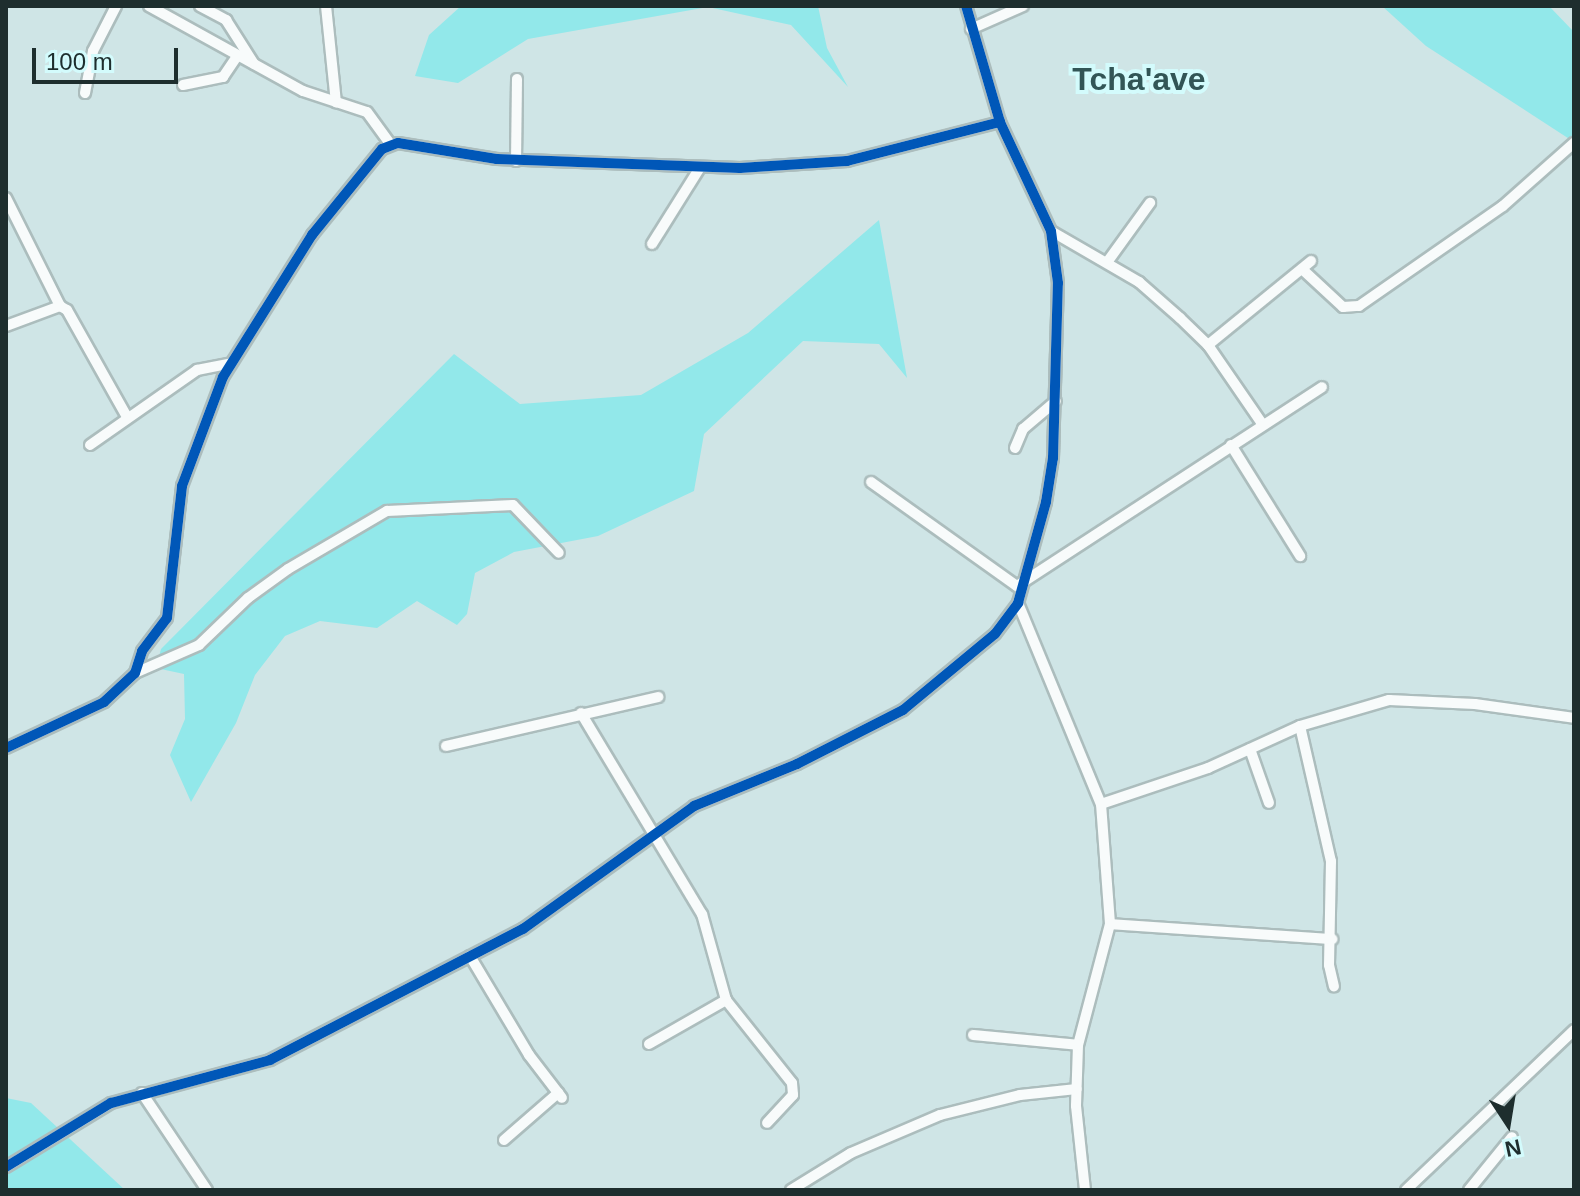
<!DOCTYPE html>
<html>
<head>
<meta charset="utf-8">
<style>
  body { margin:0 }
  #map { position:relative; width:1580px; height:1196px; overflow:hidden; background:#cfe5e6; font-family:Helvetica,sans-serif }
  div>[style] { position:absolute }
  .green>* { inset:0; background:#92e8ea }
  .roads { filter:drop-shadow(2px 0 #acbdbd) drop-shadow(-2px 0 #acbdbd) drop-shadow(0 2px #acbdbd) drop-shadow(0 -2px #acbdbd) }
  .minor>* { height:10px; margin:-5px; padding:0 5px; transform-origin:5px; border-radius:5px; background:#f8fbfb }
  .cycleway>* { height:10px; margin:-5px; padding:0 5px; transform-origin:5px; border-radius:5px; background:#0057b8 }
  span { translate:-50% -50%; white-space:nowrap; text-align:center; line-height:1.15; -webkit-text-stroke:8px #d3fbfc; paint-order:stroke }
  .quarter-label { font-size:32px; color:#325556; font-weight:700 }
  .frame { position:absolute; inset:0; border:8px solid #1e2e2e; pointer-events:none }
  .north { position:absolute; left:1468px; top:1084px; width:80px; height:80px; -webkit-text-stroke:6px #d3fbfc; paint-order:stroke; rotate:168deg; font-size:22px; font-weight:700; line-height:32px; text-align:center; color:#1e2e2e }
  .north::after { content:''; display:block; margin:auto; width:28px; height:36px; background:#1e2e2e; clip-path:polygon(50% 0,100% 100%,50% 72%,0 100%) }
  .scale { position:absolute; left:32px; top:48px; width:146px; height:36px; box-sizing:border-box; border:4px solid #1e2e2e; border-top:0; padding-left:10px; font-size:24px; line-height:28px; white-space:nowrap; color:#1e2e2e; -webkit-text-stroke:6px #d3fbfc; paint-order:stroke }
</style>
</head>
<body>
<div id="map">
  <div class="green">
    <i style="clip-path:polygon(461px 6px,818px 6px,827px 48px,848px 87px,791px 25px,708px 7px,528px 39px,458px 83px,415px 76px,429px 35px)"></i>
    <i style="clip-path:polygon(1382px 6px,1549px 6px,1574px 32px,1574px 142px,1426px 46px)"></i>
    <i style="clip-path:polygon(879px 220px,907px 378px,879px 344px,803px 341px,704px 434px,694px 491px,598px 536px,514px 552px,475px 573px,467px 614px,457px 625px,417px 601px,377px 628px,320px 621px,285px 636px,255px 675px,236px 723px,191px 802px,170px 755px,185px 719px,184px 674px,156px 668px,161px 649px,454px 354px,520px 404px,641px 395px,748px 333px)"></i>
    <i style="clip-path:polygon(6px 1098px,31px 1103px,125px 1190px,6px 1190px)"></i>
  </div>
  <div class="roads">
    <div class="minor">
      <i style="left:149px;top:6px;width:176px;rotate:28.9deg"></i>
      <i style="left:303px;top:91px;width:67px;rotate:18.2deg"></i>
      <i style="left:367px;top:112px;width:39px;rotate:54deg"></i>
      <i style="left:200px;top:6px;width:30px;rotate:28deg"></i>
      <i style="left:226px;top:20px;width:52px;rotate:57.5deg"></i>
      <i style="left:326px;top:6px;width:97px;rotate:84.1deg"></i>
      <i style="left:971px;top:29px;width:57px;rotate:-23.9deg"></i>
      <i style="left:183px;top:85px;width:41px;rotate:-11.3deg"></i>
      <i style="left:223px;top:77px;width:23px;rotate:-56deg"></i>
      <i style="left:85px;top:93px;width:43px;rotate:-79.2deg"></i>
      <i style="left:93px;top:51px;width:51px;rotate:-62.9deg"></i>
      <i style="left:516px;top:161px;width:82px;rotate:-89.3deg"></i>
      <i style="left:6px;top:198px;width:121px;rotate:63.4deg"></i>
      <i style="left:1051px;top:231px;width:102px;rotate:30.1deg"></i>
      <i style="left:1139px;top:282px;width:55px;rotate:41.3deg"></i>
      <i style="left:1180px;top:318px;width:39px;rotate:44deg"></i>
      <i style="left:1208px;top:345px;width:93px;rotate:55.5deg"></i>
      <i style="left:652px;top:244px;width:89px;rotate:-57.9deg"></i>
      <i style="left:1108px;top:261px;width:72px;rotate:-54.1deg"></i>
      <i style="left:1302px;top:269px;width:56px;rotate:42.8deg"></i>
      <i style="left:1343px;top:307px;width:16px;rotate:-4deg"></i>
      <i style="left:1359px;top:306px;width:175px;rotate:-34.8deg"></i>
      <i style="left:1503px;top:206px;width:95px;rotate:-41.6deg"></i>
      <i style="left:6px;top:326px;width:58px;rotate:-20.3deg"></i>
      <i style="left:60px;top:306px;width:8px;rotate:30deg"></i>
      <i style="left:67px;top:310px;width:123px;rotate:60.7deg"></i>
      <i style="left:1208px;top:345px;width:133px;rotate:-39.2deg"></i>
      <i style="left:90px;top:445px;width:131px;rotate:-35deg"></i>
      <i style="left:197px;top:370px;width:33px;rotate:-11deg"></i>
      <i style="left:1231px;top:445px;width:131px;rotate:58.1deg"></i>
      <i style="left:1015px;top:448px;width:21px;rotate:-67deg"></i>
      <i style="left:1023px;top:429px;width:43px;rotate:-40.3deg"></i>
      <i style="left:871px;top:482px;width:179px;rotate:35.5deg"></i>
      <i style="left:1017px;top:586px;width:364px;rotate:-33.1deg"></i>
      <i style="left:1018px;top:603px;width:217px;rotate:67.6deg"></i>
      <i style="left:1101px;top:804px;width:120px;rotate:85.7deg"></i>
      <i style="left:1110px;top:924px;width:125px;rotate:104.8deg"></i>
      <i style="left:1078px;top:1045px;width:61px;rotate:91.9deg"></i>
      <i style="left:1076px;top:1106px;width:84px;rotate:83.9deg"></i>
      <i style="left:135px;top:673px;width:70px;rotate:-23.6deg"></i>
      <i style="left:199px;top:645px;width:68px;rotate:-43.8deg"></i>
      <i style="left:248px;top:598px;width:49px;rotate:-35.9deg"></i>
      <i style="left:288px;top:569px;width:115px;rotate:-30.4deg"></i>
      <i style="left:387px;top:511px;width:126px;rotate:-2.7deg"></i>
      <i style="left:513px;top:505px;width:66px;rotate:46.2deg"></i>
      <i style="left:581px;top:713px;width:235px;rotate:59deg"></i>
      <i style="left:702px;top:914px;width:89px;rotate:74.4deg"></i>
      <i style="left:726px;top:1000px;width:106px;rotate:51.5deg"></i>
      <i style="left:792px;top:1083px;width:12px;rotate:85deg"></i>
      <i style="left:793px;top:1095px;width:38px;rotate:133deg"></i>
      <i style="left:1300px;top:726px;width:139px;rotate:77.1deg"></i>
      <i style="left:1331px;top:861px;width:104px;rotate:91.1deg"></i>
      <i style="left:1329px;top:965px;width:22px;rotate:77deg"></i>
      <i style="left:446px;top:746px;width:218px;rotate:-13deg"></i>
      <i style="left:6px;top:748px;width:108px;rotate:-25.1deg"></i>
      <i style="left:104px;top:702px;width:42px;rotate:-43.1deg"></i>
      <i style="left:135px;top:673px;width:23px;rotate:-72deg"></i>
      <i style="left:142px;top:651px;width:41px;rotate:-52.9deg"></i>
      <i style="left:167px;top:618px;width:133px;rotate:-83.5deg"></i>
      <i style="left:182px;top:486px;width:116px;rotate:-69.4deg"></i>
      <i style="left:223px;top:377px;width:168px;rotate:-57.9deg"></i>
      <i style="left:312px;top:235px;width:111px;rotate:-50.9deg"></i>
      <i style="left:382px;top:149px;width:17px;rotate:-21deg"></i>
      <i style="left:398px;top:143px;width:100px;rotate:9.2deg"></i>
      <i style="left:497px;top:159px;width:243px;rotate:2.1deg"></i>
      <i style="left:740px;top:168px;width:107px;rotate:-3.7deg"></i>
      <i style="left:847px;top:161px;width:158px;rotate:-14.3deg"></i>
      <i style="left:1250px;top:749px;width:57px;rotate:70.6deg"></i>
      <i style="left:1101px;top:804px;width:113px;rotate:-18.6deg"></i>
      <i style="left:1208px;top:768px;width:101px;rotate:-24.5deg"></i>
      <i style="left:1300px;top:726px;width:93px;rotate:-16.3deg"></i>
      <i style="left:1389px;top:700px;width:86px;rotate:2.7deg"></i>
      <i style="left:1475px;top:704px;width:100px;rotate:8deg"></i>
      <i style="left:1110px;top:924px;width:223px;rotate:3.9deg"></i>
      <i style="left:470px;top:956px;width:115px;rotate:59.2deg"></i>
      <i style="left:529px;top:1055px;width:54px;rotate:52.5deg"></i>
      <i style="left:973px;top:1035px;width:105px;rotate:5.4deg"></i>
      <i style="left:649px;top:1044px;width:89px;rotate:-29.7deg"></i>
      <i style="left:142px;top:1093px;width:117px;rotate:56.2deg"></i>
      <i style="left:504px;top:1140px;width:72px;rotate:-41deg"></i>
      <i style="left:6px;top:1167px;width:123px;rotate:-31.4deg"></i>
      <i style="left:111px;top:1103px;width:165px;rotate:-15.1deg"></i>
      <i style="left:270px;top:1060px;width:285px;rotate:-27.4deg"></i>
      <i style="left:523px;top:929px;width:211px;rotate:-35.7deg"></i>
      <i style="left:694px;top:806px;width:111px;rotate:-22.2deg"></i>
      <i style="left:797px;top:764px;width:119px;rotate:-27deg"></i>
      <i style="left:903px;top:710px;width:119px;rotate:-39.6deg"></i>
      <i style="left:995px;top:634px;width:39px;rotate:-53deg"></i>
      <i style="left:1018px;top:603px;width:105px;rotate:-74.5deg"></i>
      <i style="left:1046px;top:502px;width:45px;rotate:-81deg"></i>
      <i style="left:1053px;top:458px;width:175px;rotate:-88.4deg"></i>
      <i style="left:1058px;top:283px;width:52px;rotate:-97.7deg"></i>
      <i style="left:1051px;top:231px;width:120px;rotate:-115.1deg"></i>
      <i style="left:1000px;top:122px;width:121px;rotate:-106.3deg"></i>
      <i style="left:791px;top:1190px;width:70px;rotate:-31.7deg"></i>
      <i style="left:851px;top:1153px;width:97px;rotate:-23.1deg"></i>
      <i style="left:940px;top:1115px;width:82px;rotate:-14deg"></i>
      <i style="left:1020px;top:1095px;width:57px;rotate:-6deg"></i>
      <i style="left:1406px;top:1190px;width:232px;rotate:-43.6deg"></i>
      <i style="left:1469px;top:1190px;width:68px;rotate:-50.9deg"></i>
    </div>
  </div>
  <div class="cycleway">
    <i style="left:6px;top:748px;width:108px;rotate:-25.1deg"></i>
    <i style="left:104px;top:702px;width:42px;rotate:-43.1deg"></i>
    <i style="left:135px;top:673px;width:23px;rotate:-72deg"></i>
    <i style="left:142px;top:651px;width:41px;rotate:-52.9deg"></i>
    <i style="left:167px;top:618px;width:133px;rotate:-83.5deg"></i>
    <i style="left:182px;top:486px;width:116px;rotate:-69.4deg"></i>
    <i style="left:223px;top:377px;width:168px;rotate:-57.9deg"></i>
    <i style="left:312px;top:235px;width:111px;rotate:-50.9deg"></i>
    <i style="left:382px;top:149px;width:17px;rotate:-21deg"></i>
    <i style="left:398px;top:143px;width:100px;rotate:9.2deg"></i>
    <i style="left:497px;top:159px;width:243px;rotate:2.1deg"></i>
    <i style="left:740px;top:168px;width:107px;rotate:-3.7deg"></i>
    <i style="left:847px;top:161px;width:158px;rotate:-14.3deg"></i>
    <i style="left:6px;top:1167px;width:123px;rotate:-31.4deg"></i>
    <i style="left:111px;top:1103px;width:165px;rotate:-15.1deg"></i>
    <i style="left:270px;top:1060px;width:285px;rotate:-27.4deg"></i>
    <i style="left:523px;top:929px;width:211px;rotate:-35.7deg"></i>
    <i style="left:694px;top:806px;width:111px;rotate:-22.2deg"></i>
    <i style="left:797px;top:764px;width:119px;rotate:-27deg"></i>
    <i style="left:903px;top:710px;width:119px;rotate:-39.6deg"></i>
    <i style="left:995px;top:634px;width:39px;rotate:-53deg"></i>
    <i style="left:1018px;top:603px;width:105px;rotate:-74.5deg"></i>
    <i style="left:1046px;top:502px;width:45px;rotate:-81deg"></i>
    <i style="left:1053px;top:458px;width:175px;rotate:-88.4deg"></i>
    <i style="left:1058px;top:283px;width:52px;rotate:-97.7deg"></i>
    <i style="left:1051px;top:231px;width:120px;rotate:-115.1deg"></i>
    <i style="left:1000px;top:122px;width:121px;rotate:-106.3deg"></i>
  </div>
  <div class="quarter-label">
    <span style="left:1139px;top:79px">Tcha'ave</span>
  </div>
  <div class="frame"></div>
  <div class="north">N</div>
  <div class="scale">100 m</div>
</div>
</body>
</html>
